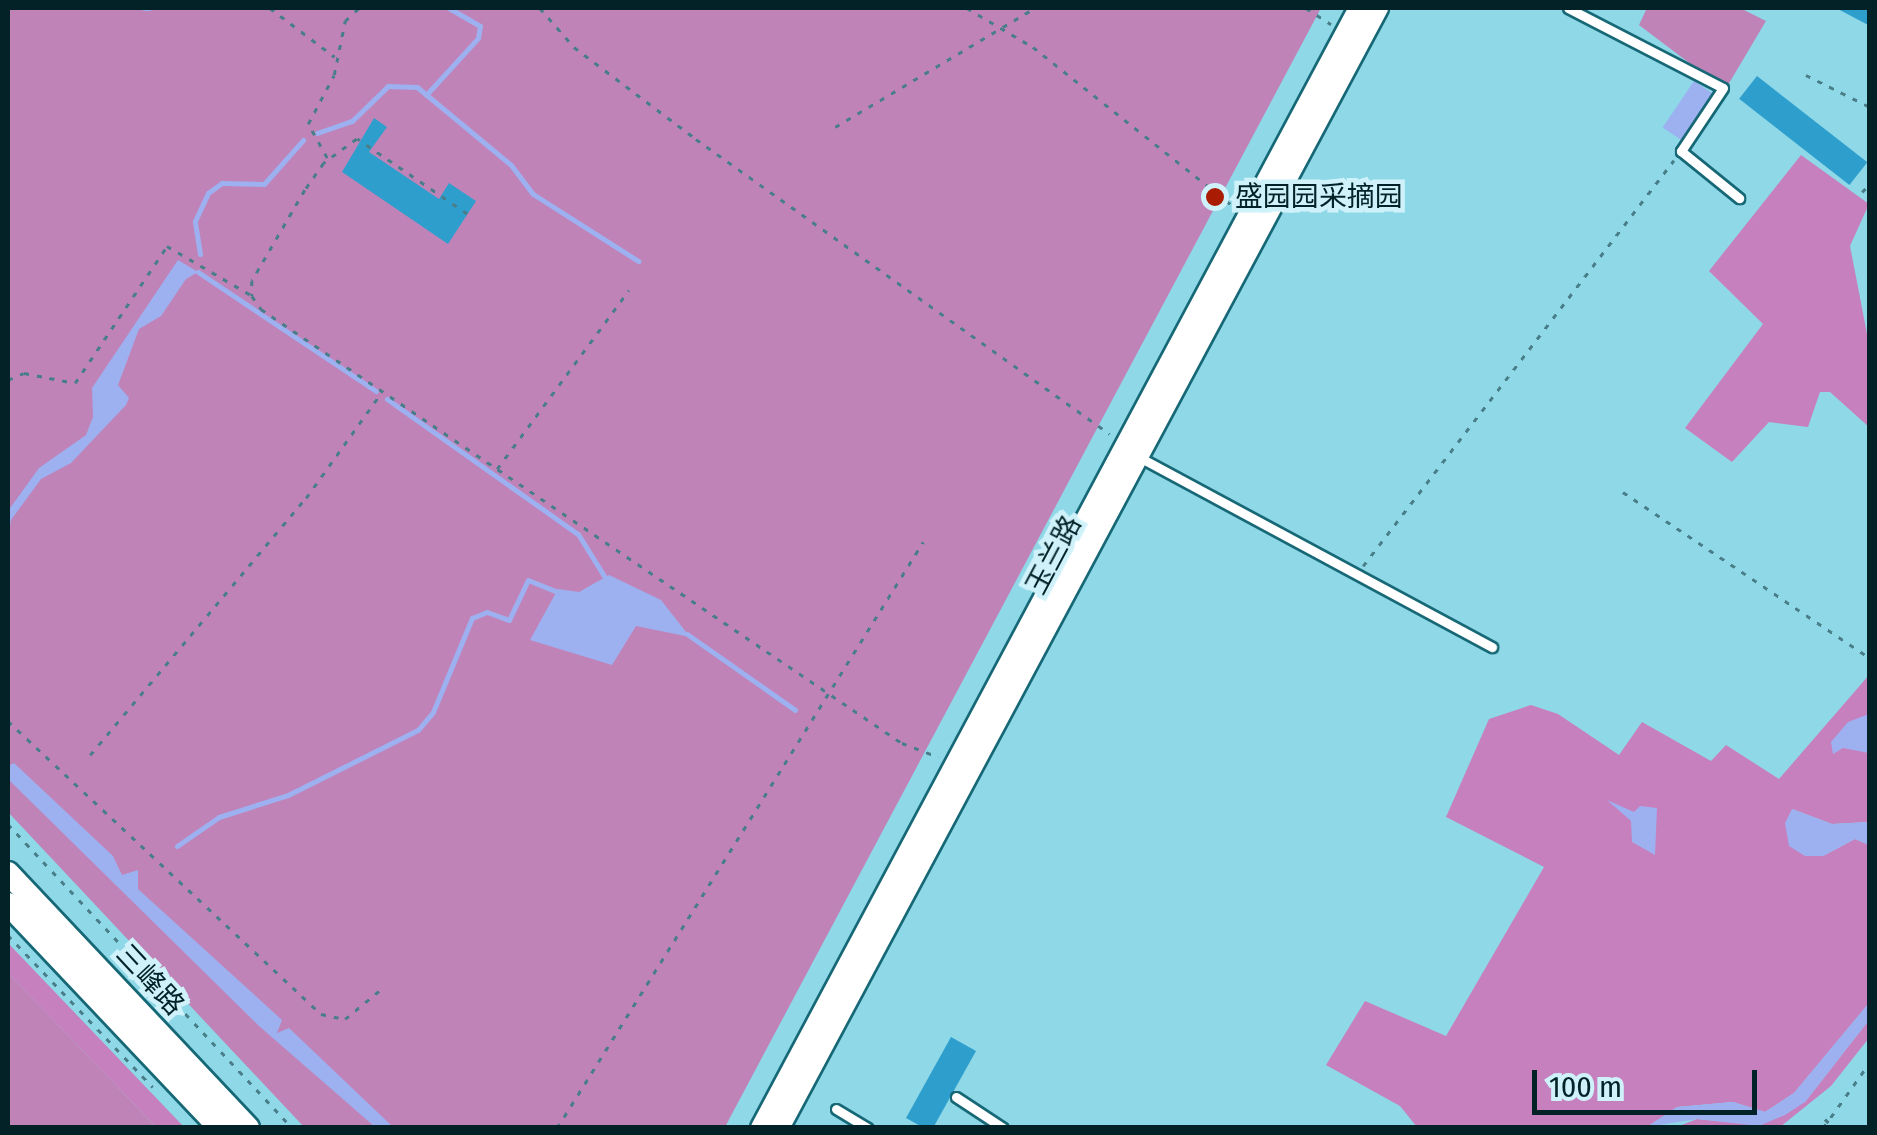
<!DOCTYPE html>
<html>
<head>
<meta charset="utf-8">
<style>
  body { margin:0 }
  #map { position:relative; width:1877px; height:1135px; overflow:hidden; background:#8ed8e7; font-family:"Fira Sans Condensed","Noto Sans SC",sans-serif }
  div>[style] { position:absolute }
  .green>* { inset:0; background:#c083b8 }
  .forest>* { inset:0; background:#c780be }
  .water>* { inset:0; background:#9db0f0; transform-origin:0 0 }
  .stream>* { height:5px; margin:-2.5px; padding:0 2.5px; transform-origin:2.5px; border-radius:2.5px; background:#9db0f0 }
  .building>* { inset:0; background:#2e9ecd; transform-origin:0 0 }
  .path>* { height:2.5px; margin-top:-1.25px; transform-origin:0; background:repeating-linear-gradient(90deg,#497e89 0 5px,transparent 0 13px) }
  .roads { filter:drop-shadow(2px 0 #176876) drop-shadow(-2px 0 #176876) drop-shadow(0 2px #176876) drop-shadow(0 -2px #176876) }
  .service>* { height:9px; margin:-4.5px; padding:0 4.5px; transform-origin:4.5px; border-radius:4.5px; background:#fff }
  .tertiary>* { height:20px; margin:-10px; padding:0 10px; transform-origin:10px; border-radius:10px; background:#fff }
  .secondary>* { height:22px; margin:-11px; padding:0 11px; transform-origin:11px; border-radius:11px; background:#fff }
  .dots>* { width:28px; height:28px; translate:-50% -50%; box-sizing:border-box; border:5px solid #cff2fa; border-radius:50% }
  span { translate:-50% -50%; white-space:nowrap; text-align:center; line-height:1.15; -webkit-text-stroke:9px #cff2fa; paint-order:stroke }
  .poi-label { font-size:28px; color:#022227 }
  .left { translate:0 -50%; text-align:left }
  .street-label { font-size:28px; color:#022227 }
  .frame { position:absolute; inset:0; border:10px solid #022227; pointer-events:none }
  .scale { position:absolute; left:1532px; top:1070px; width:225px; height:45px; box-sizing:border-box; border:5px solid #022227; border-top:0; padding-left:12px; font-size:30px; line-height:35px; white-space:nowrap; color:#022227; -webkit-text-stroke:8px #cff2fa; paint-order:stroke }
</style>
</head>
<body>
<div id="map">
  <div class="green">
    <i style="clip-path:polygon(8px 8px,1321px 8px,725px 1127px,304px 1127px,8px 812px)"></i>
    <i style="clip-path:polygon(1647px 8px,1740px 8px,1766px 21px,1725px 90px,1639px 25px)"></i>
    <i style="clip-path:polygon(8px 973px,37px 1003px,156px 1127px,8px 1127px)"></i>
  </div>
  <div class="forest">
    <i style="clip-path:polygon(1801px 155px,1869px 204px,1850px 246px,1869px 344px,1869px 427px,1830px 392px,1820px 392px,1808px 427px,1769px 422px,1732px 462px,1685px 428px,1763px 324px,1709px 271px)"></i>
    <i style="clip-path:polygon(1869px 675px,1869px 822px,1832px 824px,1792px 809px,1823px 856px,1855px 839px,1869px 845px,1869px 1003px,1794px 1093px,1765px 1112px,1733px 1102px,1677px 1107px,1647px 1127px,1417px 1127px,1400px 1106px,1326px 1065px,1365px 1001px,1446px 1036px,1544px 867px,1446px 817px,1489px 719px,1531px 705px,1558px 714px,1619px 755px,1642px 722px,1711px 761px,1726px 745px,1779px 779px)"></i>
    <i style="clip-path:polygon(8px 943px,184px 1127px,156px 1127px,8px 973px)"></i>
    <i style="clip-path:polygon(1869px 1020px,1869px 1038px,1831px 1086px,1780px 1127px,1674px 1128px,1697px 1119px,1736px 1123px,1805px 1102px)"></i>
  </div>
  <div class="water">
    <i style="left:1694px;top:81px;width:22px;height:56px;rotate:34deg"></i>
    <i style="clip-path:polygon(178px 260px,198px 272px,186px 279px,161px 316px,139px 329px,118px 385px,129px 398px,126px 405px,71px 463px,41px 479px,11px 520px,8px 541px,8px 511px,39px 468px,86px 435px,93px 417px,92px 388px)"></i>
    <i style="clip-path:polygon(609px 575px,661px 600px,690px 637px,636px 626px,612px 665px,530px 640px,558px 589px,579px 592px)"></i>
    <i style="clip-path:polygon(1869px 714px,1869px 753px,1843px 748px,1833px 754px,1831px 742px,1848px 722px)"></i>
    <i style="clip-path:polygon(14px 763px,113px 856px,122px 875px,138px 870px,138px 889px,282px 1020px,277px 1033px,289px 1028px,393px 1127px,375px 1127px,259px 1026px,8px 779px,8px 766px)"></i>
    <i style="clip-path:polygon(1607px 800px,1634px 812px,1640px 806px,1657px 808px,1655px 855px,1632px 842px,1631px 821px)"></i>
    <i style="clip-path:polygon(1792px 809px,1832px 824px,1869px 822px,1869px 845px,1855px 839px,1823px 856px,1805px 856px,1789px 846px,1785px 823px)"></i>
    <i style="clip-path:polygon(1869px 1003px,1869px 1020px,1805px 1102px,1785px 1115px,1759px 1126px,1697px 1119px,1647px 1127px,1677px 1107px,1733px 1102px,1765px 1112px,1794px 1093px)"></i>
  </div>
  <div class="stream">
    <i style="left:144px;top:8px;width:5px"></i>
    <i style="left:426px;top:95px;width:77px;rotate:-47.6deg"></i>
    <i style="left:478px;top:38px;width:12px;rotate:-81deg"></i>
    <i style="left:480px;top:26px;width:36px;rotate:-150deg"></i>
    <i style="left:317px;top:133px;width:37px;rotate:-19deg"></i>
    <i style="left:352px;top:121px;width:50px;rotate:-44.2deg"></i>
    <i style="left:388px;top:86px;width:29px;rotate:2deg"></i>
    <i style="left:417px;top:87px;width:122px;rotate:39.7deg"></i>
    <i style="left:511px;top:165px;width:36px;rotate:53deg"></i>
    <i style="left:533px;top:194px;width:125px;rotate:32.5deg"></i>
    <i style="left:200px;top:254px;width:33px;rotate:-99deg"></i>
    <i style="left:195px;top:221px;width:31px;rotate:-65deg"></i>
    <i style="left:208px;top:193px;width:17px;rotate:-36deg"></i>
    <i style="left:222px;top:183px;width:42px;rotate:1.4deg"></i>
    <i style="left:264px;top:184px;width:59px;rotate:-48.4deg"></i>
    <i style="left:198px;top:272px;width:214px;rotate:33.8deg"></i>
    <i style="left:387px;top:399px;width:234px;rotate:35.3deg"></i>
    <i style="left:578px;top:534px;width:49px;rotate:58.2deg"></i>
    <i style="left:687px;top:634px;width:132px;rotate:35.1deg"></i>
    <i style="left:177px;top:846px;width:51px;rotate:-34.6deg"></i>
    <i style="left:219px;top:817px;width:72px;rotate:-17.7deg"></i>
    <i style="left:288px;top:795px;width:145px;rotate:-26.6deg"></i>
    <i style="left:418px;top:730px;width:23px;rotate:-50deg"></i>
    <i style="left:433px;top:712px;width:102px;rotate:-67.5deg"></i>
    <i style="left:472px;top:618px;width:16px;rotate:-22deg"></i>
    <i style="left:487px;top:612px;width:23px;rotate:20deg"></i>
    <i style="left:509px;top:620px;width:44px;rotate:-64.6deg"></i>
    <i style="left:528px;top:580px;width:31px;rotate:22deg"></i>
  </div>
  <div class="building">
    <i style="clip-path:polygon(1836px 8px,1870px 8px,1870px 26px)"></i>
    <i style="left:1757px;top:76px;width:140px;height:29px;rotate:38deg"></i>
    <i style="clip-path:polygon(374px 118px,387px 127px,369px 152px,439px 199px,449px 183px,476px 201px,448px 244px,342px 172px)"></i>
    <i style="clip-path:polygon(951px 1037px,976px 1051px,933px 1128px,924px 1128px,906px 1118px)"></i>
  </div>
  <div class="path">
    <i style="left:270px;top:8px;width:81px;rotate:37deg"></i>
    <i style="left:540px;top:8px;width:52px;rotate:48.9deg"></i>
    <i style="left:574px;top:47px;width:153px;rotate:37deg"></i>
    <i style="left:696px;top:139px;width:508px;rotate:35.47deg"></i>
    <i style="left:967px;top:8px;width:77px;rotate:30.6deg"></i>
    <i style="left:1033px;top:47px;width:257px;rotate:38.5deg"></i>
    <i style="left:1306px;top:8px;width:30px;rotate:33deg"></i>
    <i style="left:1806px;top:75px;width:72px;rotate:26.6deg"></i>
    <i style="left:835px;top:127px;width:233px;rotate:-30.8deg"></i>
    <i style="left:327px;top:158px;width:39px;rotate:-119deg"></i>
    <i style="left:308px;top:124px;width:55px;rotate:-62deg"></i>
    <i style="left:334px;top:75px;width:55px;rotate:-78.5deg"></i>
    <i style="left:345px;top:21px;width:18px;rotate:-43deg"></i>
    <i style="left:1862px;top:192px;width:11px;rotate:-45deg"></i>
    <i style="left:467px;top:214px;width:133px;rotate:-145.7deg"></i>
    <i style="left:357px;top:139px;width:41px;rotate:144deg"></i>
    <i style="left:324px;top:163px;width:33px;rotate:125deg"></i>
    <i style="left:305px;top:190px;width:105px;rotate:120.2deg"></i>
    <i style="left:252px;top:281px;width:15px;rotate:90deg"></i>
    <i style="left:252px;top:296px;width:16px;rotate:55deg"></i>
    <i style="left:261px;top:309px;width:774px;rotate:34.1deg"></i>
    <i style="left:902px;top:743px;width:39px;rotate:21deg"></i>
    <i style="left:8px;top:380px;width:17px;rotate:-24deg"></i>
    <i style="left:24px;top:373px;width:52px;rotate:11.1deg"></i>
    <i style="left:75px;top:383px;width:165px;rotate:-56.1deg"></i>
    <i style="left:167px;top:246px;width:97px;rotate:30.3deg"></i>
    <i style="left:497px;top:469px;width:222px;rotate:-53.6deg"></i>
    <i style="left:1623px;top:492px;width:298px;rotate:33.9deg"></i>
    <i style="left:1363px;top:566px;width:511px;rotate:-52.55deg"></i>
    <i style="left:8px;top:721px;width:429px;rotate:43.1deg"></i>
    <i style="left:321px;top:1014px;width:25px;rotate:12deg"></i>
    <i style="left:345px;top:1019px;width:44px;rotate:-39.5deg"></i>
    <i style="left:90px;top:755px;width:336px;rotate:-50deg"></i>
    <i style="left:306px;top:498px;width:130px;rotate:-54.4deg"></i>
    <i style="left:8px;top:824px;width:416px;rotate:46.9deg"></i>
    <i style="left:8px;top:935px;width:210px;rotate:46.4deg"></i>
    <i style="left:1825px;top:1119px;width:13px;rotate:45deg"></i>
    <i style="left:557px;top:1128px;width:691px;rotate:-58.01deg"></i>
    <i style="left:1823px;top:1128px;width:81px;rotate:-54.5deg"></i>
  </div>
  <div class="roads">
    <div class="service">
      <i style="left:1568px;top:8px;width:174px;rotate:27.3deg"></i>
      <i style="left:1723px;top:88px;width:76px;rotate:123.7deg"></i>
      <i style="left:1681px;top:151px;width:75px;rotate:39deg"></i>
      <i style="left:1139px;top:457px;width:401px;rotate:28.3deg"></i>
      <i style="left:956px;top:1097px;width:56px;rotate:33.4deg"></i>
      <i style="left:836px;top:1109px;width:37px;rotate:31deg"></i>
    </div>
    <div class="tertiary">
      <i style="left:761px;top:1128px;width:1270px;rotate:-61.9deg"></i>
      <i style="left:779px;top:1128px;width:1270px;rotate:-61.86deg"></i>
    </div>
    <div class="secondary">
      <i style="left:8px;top:873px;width:350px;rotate:46.7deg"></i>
      <i style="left:8px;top:904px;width:308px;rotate:46.6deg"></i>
    </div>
  </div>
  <div class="dots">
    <i style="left:1215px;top:197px;background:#aa1b04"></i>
  </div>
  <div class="poi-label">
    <span class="left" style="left:1235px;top:197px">盛园园采摘园</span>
  </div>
  <div class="street-label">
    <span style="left:1054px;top:555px;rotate:-62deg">玉兰路</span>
    <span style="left:150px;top:980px;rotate:47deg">三峰路</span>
  </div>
  <div class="frame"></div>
  <div class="scale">100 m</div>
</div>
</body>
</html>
